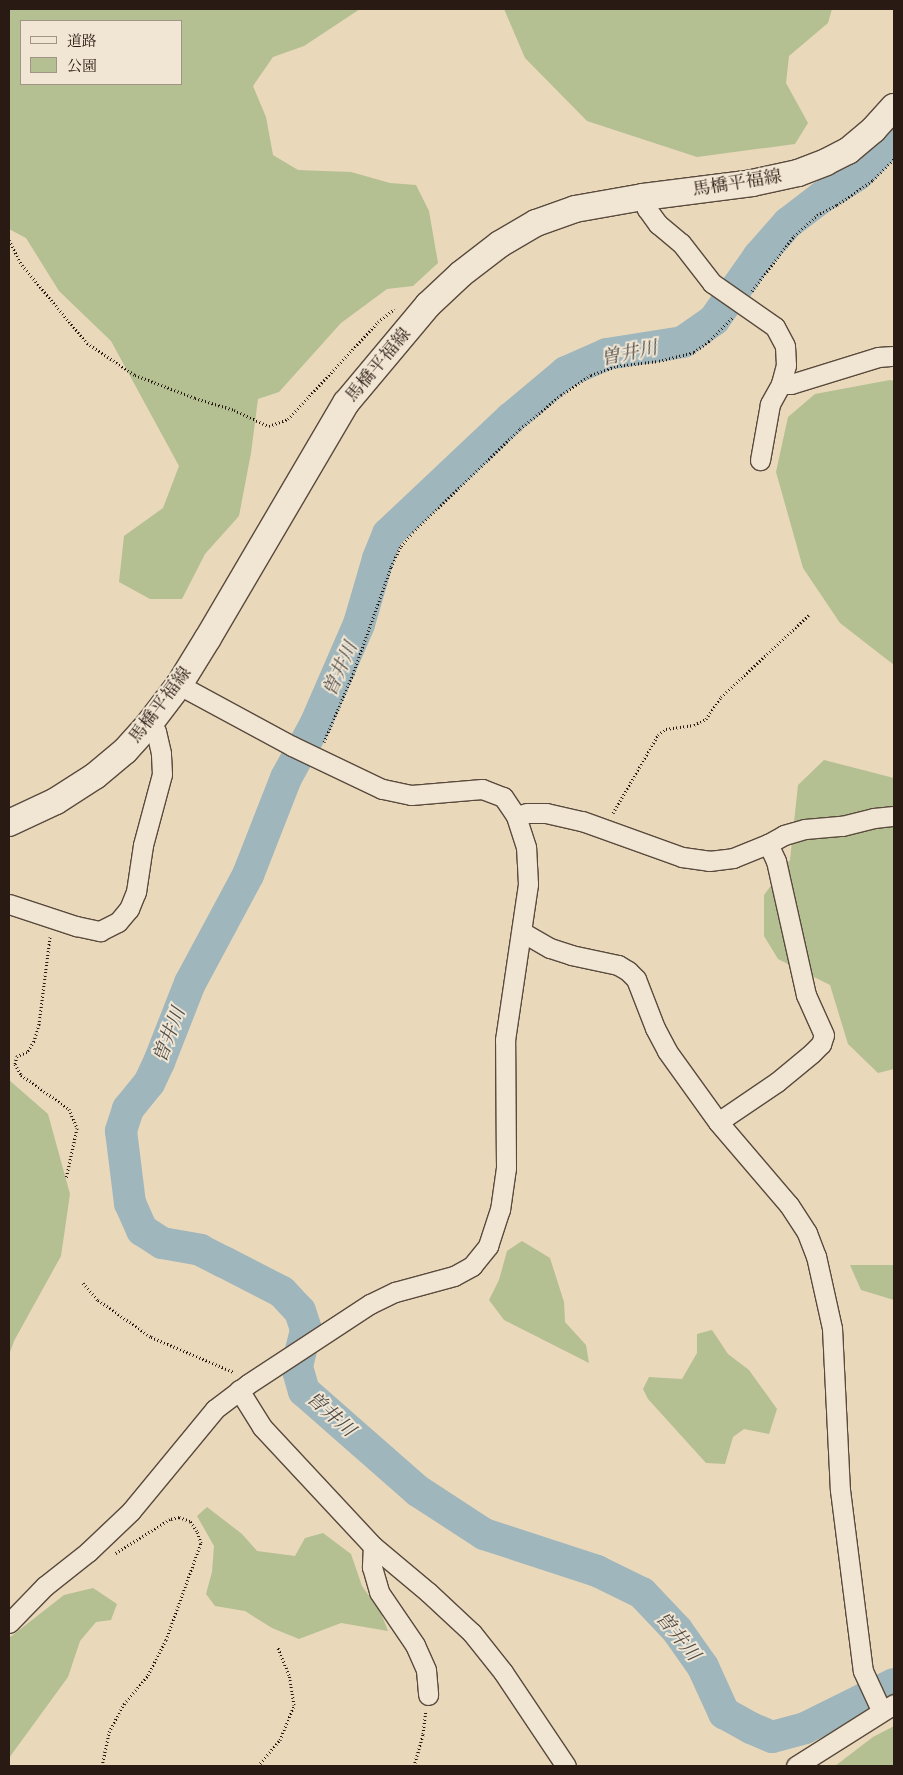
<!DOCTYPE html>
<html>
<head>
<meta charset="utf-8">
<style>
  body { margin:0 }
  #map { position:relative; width:903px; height:1775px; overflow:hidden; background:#ead8bb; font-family:"EB Garamond","Noto Serif JP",serif }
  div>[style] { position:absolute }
  .green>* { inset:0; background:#b4bf92 }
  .river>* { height:32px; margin:-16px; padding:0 16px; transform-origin:16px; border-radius:16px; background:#9eb6bc }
  .path>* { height:3px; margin-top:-1.5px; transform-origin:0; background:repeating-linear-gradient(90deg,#291a13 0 1px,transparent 0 3.5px) }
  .roads { filter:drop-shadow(1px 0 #594a3d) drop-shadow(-1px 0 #594a3d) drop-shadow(0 1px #594a3d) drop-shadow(0 -1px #594a3d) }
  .minor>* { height:19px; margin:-9.5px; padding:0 9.5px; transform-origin:9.5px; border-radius:9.5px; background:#f1e6d3 }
  .secondary>* { height:26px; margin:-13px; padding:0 13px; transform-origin:13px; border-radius:13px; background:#f1e6d3 }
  span { translate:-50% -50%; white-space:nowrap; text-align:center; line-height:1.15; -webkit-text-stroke:4px #f1e6d3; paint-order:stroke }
  .street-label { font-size:18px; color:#291a13 }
  .water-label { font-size:19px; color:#4c4946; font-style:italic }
  .frame { position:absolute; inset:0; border:10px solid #291a13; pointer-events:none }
  .legend { position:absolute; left:20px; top:20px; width:162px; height:65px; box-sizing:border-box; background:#f1e6d3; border:1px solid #a19486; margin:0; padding:6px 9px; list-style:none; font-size:15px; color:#291a13 }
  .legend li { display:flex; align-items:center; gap:10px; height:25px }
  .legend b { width:25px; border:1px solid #a19486 }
</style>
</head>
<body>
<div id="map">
  <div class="green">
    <i style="clip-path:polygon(evenodd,9px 9px,360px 9px,304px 46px,273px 57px,253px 86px,266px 117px,273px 155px,298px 170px,351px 172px,390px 183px,416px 185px,429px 211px,438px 263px,413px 286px,387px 289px,341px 323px,279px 392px,258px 399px,251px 453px,239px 516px,205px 554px,182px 599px,150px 599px,119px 582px,124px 536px,163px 508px,179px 466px,111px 341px,59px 291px,26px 238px,9px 229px,9px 9px,181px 21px,181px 84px,21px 84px,21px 21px,181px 21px)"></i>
    <i style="clip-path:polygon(504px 9px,832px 9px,828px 23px,789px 56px,786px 83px,808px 123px,795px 144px,697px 157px,587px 121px,525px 58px)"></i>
    <i style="clip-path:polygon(890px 380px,894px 381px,894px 665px,840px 623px,803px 568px,776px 472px,788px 417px,815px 394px)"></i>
    <i style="clip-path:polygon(824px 760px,894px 778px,894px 1069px,878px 1073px,848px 1044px,830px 985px,778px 959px,764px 936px,764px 895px,790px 860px,798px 785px)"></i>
    <i style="clip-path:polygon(9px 1080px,48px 1114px,70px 1194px,61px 1256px,14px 1341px,9px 1355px)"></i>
    <i style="clip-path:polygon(522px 1241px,550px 1258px,564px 1302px,565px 1322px,586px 1345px,589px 1363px,504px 1320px,489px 1300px,499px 1280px,507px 1251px)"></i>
    <i style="clip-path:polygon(850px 1265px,894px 1265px,894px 1300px,861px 1290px)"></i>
    <i style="clip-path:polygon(712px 1330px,728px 1354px,749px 1370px,777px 1409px,769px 1434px,744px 1429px,733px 1437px,725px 1464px,706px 1463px,648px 1399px,643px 1389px,649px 1377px,682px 1379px,697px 1353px,697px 1334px)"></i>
    <i style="clip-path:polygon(207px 1507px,242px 1534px,257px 1551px,295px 1556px,305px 1538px,323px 1533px,351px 1554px,362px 1586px,381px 1613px,388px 1631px,341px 1623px,299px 1639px,272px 1628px,245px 1611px,215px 1606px,206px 1594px,212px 1572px,214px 1546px,197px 1516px)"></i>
    <i style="clip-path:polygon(93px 1588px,117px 1604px,111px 1620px,96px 1622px,80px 1641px,68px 1677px,9px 1758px,9px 1638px,64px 1595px)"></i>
    <i style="clip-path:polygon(894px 1726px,894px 1766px,835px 1766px,873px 1737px)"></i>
  </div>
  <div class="river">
    <i style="left:894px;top:137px;width:53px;rotate:134.2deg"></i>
    <i style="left:857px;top:175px;width:41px;rotate:147.8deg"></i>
    <i style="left:822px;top:197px;width:43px;rotate:142.6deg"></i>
    <i style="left:788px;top:223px;width:44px;rotate:131.3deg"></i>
    <i style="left:759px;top:256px;width:78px;rotate:125.1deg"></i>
    <i style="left:714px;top:320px;width:38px;rotate:145deg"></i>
    <i style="left:683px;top:342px;width:77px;rotate:171deg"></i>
    <i style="left:607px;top:354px;width:45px;rotate:156.3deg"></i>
    <i style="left:566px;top:372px;width:72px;rotate:140.1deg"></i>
    <i style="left:511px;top:418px;width:169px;rotate:136.7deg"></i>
    <i style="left:388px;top:534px;width:27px;rotate:112deg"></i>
    <i style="left:378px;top:559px;width:68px;rotate:106.3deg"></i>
    <i style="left:359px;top:624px;width:110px;rotate:113.5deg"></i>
    <i style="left:315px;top:725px;width:60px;rotate:118.7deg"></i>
    <i style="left:286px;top:778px;width:104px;rotate:111.4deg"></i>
    <i style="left:248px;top:875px;width:123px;rotate:118.2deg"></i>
    <i style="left:190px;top:983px;width:85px;rotate:111.4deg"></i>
    <i style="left:159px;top:1062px;width:23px;rotate:115deg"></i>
    <i style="left:149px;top:1083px;width:33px;rotate:129deg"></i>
    <i style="left:128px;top:1109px;width:23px;rotate:108deg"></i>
    <i style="left:121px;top:1131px;width:73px;rotate:82.9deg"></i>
    <i style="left:130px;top:1203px;width:30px;rotate:66deg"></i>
    <i style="left:142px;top:1230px;width:24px;rotate:33deg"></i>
    <i style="left:162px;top:1243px;width:39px;rotate:10deg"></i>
    <i style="left:200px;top:1250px;width:27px;rotate:27deg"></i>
    <i style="left:224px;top:1262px;width:65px;rotate:27.3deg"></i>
    <i style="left:282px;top:1292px;width:26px;rotate:47deg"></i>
    <i style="left:300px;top:1311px;width:20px;rotate:72deg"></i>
    <i style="left:306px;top:1330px;width:38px;rotate:104deg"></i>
    <i style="left:297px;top:1367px;width:25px;rotate:74deg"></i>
    <i style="left:304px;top:1391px;width:152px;rotate:41.3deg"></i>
    <i style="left:418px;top:1491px;width:79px;rotate:33.1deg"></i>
    <i style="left:484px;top:1534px;width:119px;rotate:18.1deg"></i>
    <i style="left:597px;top:1571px;width:50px;rotate:26.1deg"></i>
    <i style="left:642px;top:1593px;width:51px;rotate:46.6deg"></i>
    <i style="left:677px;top:1630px;width:45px;rotate:54.9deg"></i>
    <i style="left:703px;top:1667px;width:51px;rotate:65.5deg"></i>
    <i style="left:724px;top:1713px;width:31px;rotate:29deg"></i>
    <i style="left:751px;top:1728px;width:23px;rotate:23deg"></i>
    <i style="left:772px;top:1737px;width:34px;rotate:-15deg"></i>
    <i style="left:805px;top:1728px;width:99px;rotate:-26.3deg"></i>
  </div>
  <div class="path">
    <i style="left:9px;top:240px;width:28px;rotate:63deg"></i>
    <i style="left:22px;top:265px;width:102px;rotate:50.2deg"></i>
    <i style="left:87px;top:343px;width:58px;rotate:33.7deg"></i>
    <i style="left:135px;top:375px;width:64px;rotate:21deg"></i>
    <i style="left:195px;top:398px;width:41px;rotate:17.1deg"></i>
    <i style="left:234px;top:410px;width:38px;rotate:25deg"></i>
    <i style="left:269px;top:426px;width:20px;rotate:-20deg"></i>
    <i style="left:288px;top:419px;width:132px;rotate:-47.1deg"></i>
    <i style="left:378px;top:322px;width:21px;rotate:-39deg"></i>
    <i style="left:752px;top:291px;width:69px;rotate:-52.6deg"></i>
    <i style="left:794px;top:236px;width:31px;rotate:-42deg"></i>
    <i style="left:817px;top:215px;width:22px;rotate:-27deg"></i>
    <i style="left:837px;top:205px;width:44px;rotate:-34.8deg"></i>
    <i style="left:873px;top:180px;width:30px;rotate:-45deg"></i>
    <i style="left:324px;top:742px;width:74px;rotate:-66.9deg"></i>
    <i style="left:353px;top:674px;width:114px;rotate:-70.4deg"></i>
    <i style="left:391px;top:567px;width:23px;rotate:-65deg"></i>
    <i style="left:401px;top:546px;width:18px;rotate:-49deg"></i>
    <i style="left:413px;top:532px;width:149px;rotate:-43.9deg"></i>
    <i style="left:520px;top:429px;width:53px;rotate:-39.7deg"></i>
    <i style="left:561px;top:395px;width:36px;rotate:-34deg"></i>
    <i style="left:591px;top:375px;width:28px;rotate:-19deg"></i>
    <i style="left:617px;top:366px;width:42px;rotate:-6.8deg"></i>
    <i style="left:659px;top:361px;width:36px;rotate:-14deg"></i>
    <i style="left:694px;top:352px;width:19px;rotate:-36deg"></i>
    <i style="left:709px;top:341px;width:33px;rotate:-45deg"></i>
    <i style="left:613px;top:813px;width:90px;rotate:-60deg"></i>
    <i style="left:658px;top:735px;width:10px;rotate:-37deg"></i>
    <i style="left:666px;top:729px;width:28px;rotate:-8deg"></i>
    <i style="left:694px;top:725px;width:13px;rotate:-27deg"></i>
    <i style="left:706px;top:719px;width:27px;rotate:-56deg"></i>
    <i style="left:721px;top:697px;width:120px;rotate:-43deg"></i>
    <i style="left:50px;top:937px;width:88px;rotate:97.2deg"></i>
    <i style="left:39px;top:1024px;width:18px;rotate:106deg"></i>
    <i style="left:34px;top:1041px;width:13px;rotate:122deg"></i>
    <i style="left:27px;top:1052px;width:11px;rotate:158deg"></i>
    <i style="left:17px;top:1056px;width:8px;rotate:104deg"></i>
    <i style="left:15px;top:1064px;width:13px;rotate:61deg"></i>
    <i style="left:21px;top:1075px;width:59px;rotate:35.3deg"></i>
    <i style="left:69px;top:1109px;width:21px;rotate:67deg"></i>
    <i style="left:77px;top:1128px;width:52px;rotate:102.2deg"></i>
    <i style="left:83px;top:1283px;width:23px;rotate:49deg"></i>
    <i style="left:98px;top:1300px;width:65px;rotate:34.9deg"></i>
    <i style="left:151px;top:1337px;width:90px;rotate:22.9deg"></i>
    <i style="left:102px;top:1766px;width:35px;rotate:-78deg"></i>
    <i style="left:109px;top:1732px;width:32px;rotate:-62deg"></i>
    <i style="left:124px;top:1704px;width:38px;rotate:-50deg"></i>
    <i style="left:148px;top:1675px;width:39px;rotate:-63deg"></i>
    <i style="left:166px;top:1640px;width:103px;rotate:-70.2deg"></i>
    <i style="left:201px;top:1543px;width:13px;rotate:-108deg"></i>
    <i style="left:197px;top:1531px;width:12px;rotate:-125deg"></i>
    <i style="left:190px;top:1521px;width:12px;rotate:-160deg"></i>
    <i style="left:179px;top:1517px;width:9px;rotate:167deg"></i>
    <i style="left:170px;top:1519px;width:66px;rotate:148deg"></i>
    <i style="left:258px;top:1766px;width:34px;rotate:-50deg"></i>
    <i style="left:280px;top:1740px;width:38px;rotate:-68deg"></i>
    <i style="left:294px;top:1705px;width:30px;rotate:-99deg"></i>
    <i style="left:289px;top:1675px;width:31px;rotate:-112deg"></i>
    <i style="left:414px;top:1766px;width:33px;rotate:-74deg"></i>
    <i style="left:423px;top:1734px;width:23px;rotate:-83deg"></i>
  </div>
  <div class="roads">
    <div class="minor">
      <i style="left:643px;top:197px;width:13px;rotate:72deg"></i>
      <i style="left:647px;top:209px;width:19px;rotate:54deg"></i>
      <i style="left:658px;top:224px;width:30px;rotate:40deg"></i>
      <i style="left:681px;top:243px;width:51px;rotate:52.2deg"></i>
      <i style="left:712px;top:283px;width:77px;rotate:34.9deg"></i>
      <i style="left:775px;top:327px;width:21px;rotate:62deg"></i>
      <i style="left:785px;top:346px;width:19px;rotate:87deg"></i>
      <i style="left:786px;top:365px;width:20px;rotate:105deg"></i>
      <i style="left:781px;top:384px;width:23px;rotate:119deg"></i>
      <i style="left:770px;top:404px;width:57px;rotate:100.1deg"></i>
      <i style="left:781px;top:384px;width:10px"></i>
      <i style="left:791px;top:384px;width:91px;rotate:-17.2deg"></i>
      <i style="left:878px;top:357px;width:16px;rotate:-4deg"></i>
      <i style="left:516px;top:816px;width:11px;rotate:-15deg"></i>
      <i style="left:527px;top:813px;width:19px"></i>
      <i style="left:546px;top:813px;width:37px;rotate:13deg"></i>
      <i style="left:582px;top:821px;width:106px;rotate:19.8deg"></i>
      <i style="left:682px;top:857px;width:27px;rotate:8deg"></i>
      <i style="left:709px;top:861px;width:24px;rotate:-7deg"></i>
      <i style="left:733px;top:858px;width:38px;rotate:-22deg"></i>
      <i style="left:768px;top:844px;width:18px;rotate:-29deg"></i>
      <i style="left:784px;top:835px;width:22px;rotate:-16deg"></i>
      <i style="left:805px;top:829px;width:37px;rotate:-5deg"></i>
      <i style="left:842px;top:826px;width:33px;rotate:-14deg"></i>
      <i style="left:874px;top:818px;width:20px;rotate:-6deg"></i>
      <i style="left:9px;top:904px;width:71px;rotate:18.2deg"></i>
      <i style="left:76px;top:926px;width:25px;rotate:12deg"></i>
      <i style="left:100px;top:931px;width:20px;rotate:-27deg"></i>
      <i style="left:118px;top:922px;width:17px;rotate:-50deg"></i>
      <i style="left:129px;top:909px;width:18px;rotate:-68deg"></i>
      <i style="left:136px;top:892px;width:48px;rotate:-81.5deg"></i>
      <i style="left:143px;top:845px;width:73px;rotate:-75deg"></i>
      <i style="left:162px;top:774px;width:21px;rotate:-93deg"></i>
      <i style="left:161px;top:753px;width:22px;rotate:-103deg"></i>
      <i style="left:156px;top:732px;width:11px;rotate:-124deg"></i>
      <i style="left:522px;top:932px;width:32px;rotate:30deg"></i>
      <i style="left:550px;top:948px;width:22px;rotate:18deg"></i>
      <i style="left:571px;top:955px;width:48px;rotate:12deg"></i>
      <i style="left:618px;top:965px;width:12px;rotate:31deg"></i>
      <i style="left:628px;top:971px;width:11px;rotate:45deg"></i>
      <i style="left:636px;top:979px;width:53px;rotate:68.8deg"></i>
      <i style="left:655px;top:1028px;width:26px;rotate:62deg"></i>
      <i style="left:667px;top:1051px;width:87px;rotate:54.3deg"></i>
      <i style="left:718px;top:1122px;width:109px;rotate:49.5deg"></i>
      <i style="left:789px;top:1205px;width:33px;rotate:57deg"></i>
      <i style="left:807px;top:1233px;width:25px;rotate:69deg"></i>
      <i style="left:816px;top:1256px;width:74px;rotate:77.5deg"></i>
      <i style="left:832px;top:1328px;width:162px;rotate:87.2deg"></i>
      <i style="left:840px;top:1490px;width:182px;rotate:82.8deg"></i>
      <i style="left:863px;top:1671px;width:43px;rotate:65.2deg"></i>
      <i style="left:718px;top:1122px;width:71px;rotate:-34.1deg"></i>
      <i style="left:777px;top:1082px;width:45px;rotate:-39.6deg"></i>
      <i style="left:812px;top:1053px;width:13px;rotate:-45deg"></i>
      <i style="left:821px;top:1044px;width:9px;rotate:-72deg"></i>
      <i style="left:824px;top:1035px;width:44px;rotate:-114.2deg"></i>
      <i style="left:806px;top:995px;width:137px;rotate:-102.6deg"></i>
      <i style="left:776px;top:861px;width:19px;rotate:-115deg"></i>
      <i style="left:239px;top:1390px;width:44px;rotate:58.1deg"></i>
      <i style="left:262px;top:1427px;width:163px;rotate:47deg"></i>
      <i style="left:373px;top:1546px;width:72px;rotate:39.9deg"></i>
      <i style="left:428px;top:1592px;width:60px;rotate:43deg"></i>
      <i style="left:472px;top:1633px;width:50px;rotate:51.5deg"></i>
      <i style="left:503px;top:1672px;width:113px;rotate:56.2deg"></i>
      <i style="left:373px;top:1546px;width:21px;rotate:93deg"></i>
      <i style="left:372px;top:1567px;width:26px;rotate:74deg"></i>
      <i style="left:379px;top:1592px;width:64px;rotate:55.8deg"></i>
      <i style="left:415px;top:1645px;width:27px;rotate:66deg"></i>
      <i style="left:426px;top:1670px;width:25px;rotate:85deg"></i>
      <i style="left:9px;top:1623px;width:52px;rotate:-45.8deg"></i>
      <i style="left:45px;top:1586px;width:55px;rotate:-38.3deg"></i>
      <i style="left:88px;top:1552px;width:59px;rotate:-43.6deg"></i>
      <i style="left:131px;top:1511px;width:132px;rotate:-50.5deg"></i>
      <i style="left:215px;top:1409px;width:41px;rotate:-37.1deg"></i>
      <i style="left:248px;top:1384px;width:146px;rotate:-33.3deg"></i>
      <i style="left:370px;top:1304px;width:28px;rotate:-26deg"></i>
      <i style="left:395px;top:1292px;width:61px;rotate:-15.2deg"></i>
      <i style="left:454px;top:1276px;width:21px;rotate:-29deg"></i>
      <i style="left:472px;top:1266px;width:26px;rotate:-51deg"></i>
      <i style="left:488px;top:1246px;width:38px;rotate:-72deg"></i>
      <i style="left:500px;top:1210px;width:42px;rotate:-81.9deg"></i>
      <i style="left:506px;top:1168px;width:128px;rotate:-90.4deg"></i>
      <i style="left:505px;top:1040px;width:158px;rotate:-81.6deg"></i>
      <i style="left:528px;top:884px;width:37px;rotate:-93deg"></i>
      <i style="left:526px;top:847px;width:33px;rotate:-108deg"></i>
      <i style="left:516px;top:816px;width:23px;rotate:-124deg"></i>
      <i style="left:503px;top:797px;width:22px;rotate:-159deg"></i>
      <i style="left:482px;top:789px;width:71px;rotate:175.2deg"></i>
      <i style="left:411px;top:795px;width:30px;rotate:-168deg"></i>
      <i style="left:382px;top:789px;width:100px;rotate:-154.5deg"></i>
      <i style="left:292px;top:746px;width:128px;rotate:-151.6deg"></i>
      <i style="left:796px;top:1766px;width:116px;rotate:-32.3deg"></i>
    </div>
    <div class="secondary">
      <i style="left:9px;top:823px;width:52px;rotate:-25.1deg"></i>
      <i style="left:56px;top:801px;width:46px;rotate:-32.7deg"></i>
      <i style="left:95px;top:776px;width:39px;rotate:-40deg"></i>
      <i style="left:125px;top:751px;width:38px;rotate:-48deg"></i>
      <i style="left:150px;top:723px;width:48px;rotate:-52.7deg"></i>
      <i style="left:179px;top:685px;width:55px;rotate:-58.3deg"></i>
      <i style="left:208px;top:638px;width:273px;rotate:-59.6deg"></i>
      <i style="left:346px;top:403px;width:128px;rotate:-50.1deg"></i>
      <i style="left:428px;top:305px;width:45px;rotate:-43.2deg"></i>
      <i style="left:461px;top:274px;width:49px;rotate:-37.6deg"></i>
      <i style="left:500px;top:244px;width:42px;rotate:-30.3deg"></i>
      <i style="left:536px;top:223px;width:41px;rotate:-19.7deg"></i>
      <i style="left:575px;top:209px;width:69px;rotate:-10deg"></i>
      <i style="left:643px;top:197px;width:110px;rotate:-7.3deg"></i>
      <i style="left:752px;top:183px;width:47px;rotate:-12.3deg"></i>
      <i style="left:798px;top:173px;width:30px;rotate:-21deg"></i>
      <i style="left:826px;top:162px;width:25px;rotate:-27deg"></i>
      <i style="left:848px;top:151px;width:33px;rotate:-40deg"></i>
      <i style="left:873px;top:130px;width:31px;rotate:-48deg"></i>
    </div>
  </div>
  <div class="street-label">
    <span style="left:737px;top:183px;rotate:-9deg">馬橋平福線</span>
    <span style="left:378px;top:365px;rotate:-50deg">馬橋平福線</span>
    <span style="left:160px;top:705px;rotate:-53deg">馬橋平福線</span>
  </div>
  <div class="water-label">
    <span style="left:629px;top:353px;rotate:-12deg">曽井川</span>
    <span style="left:340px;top:669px;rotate:-66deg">曽井川</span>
    <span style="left:169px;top:1035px;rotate:-69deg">曽井川</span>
    <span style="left:331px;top:1414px;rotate:42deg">曽井川</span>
    <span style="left:678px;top:1636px;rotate:51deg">曽井川</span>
  </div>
  <div class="frame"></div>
  <ul class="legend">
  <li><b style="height:6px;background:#f1e6d3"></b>道路</li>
  <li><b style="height:14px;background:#b4bf92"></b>公園</li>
  </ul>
</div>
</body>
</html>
